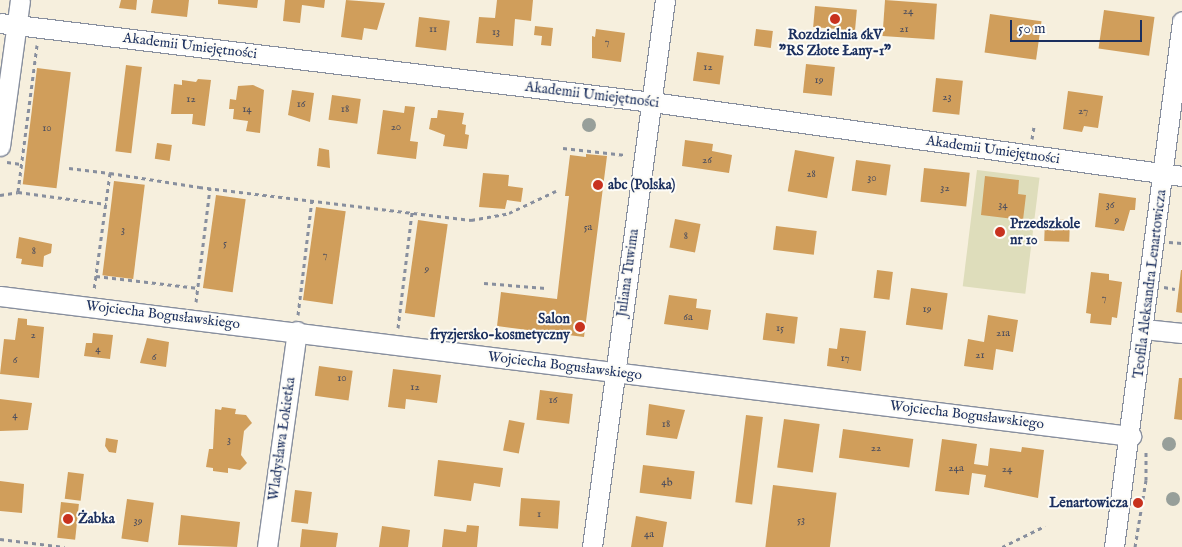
<!DOCTYPE html>
<html>
<head>
<meta charset="utf-8">
<style>
  body { margin:0 }
  #map { position:relative; width:1182px; height:547px; overflow:hidden; background:#f6efdd; font-family:"IM FELL English",serif }
  div>[style] { position:absolute }
  .built>* { inset:0; background:#deddbb; transform-origin:0 0 }
  .building>* { inset:0; background:#d09e5b; transform-origin:0 0 }
  .path>* { height:3px; margin-top:-1.5px; transform-origin:0; background:repeating-linear-gradient(90deg,#888f9e 0 4px,transparent 0 8px) }
  .roads { filter:drop-shadow(1px 0 #888f9e) drop-shadow(-1px 0 #888f9e) drop-shadow(0 1px #888f9e) drop-shadow(0 -1px #888f9e) }
  .minor>* { height:19px; margin:-9.5px; padding:0 9.5px; transform-origin:9.5px; border-radius:9.5px; background:#fff }
  .trees>* { width:14px; height:14px; margin:-7px; border-radius:50%; background:#979f9a }
  .dots>* { width:14px; height:14px; translate:-50% -50%; box-sizing:border-box; border:2px solid #fdfcf7; border-radius:50% }
  span { translate:-50% -50%; white-space:nowrap; text-align:center; line-height:1.15; -webkit-text-stroke:4px #fdfcf7; paint-order:stroke }
  .number-label { font-size:11px; color:#484b5d }
  .number-label span { -webkit-text-stroke-width:0 }
  .poi-label { font-size:14px; color:#1b2f5e; font-weight:700 }
  .left { translate:0 -50%; text-align:left }
  .right { translate:-100% -50%; text-align:right }
  .street-label { font-size:14px; color:#1b2f5e }
  .scale { position:absolute; left:1010px; top:20px; width:132px; height:22px; box-sizing:border-box; border:2px solid #1b2f5e; border-top:0; padding-left:6px; font-size:15px; line-height:18px; white-space:nowrap; color:#1b2f5e; -webkit-text-stroke:4px #fdfcf7; paint-order:stroke }
</style>
</head>
<body>
<div id="map">
  <div class="built">
    <i style="left:977px;top:170px;width:63px;height:117px;rotate:7deg"></i>
  </div>
  <div class="building">
    <i style="clip-path:polygon(121px 0,137px 0,136px 10px,119px 8px)"></i>
    <i style="clip-path:polygon(153px 0,189px 0,187px 17px,151px 13px)"></i>
    <i style="clip-path:polygon(218px 0,258px 0,257px 8px,218px 4px)"></i>
    <i style="clip-path:polygon(285px 0,325px 0,324px 8px,302px 5px,300px 23px,283px 21px)"></i>
    <i style="clip-path:polygon(346px 0,385px 3px,377px 30px,364px 28px,362px 40px,341px 37px)"></i>
    <i style="clip-path:polygon(497px 0,533px 0,531px 21px,515px 19px,513px 46px,476px 43px,479px 17px,495px 18px)"></i>
    <i style="left:885px;top:0;width:52px;height:36px;rotate:4deg"></i>
    <i style="left:815px;top:6px;width:42px;height:21px;rotate:5deg"></i>
    <i style="left:1104px;top:10px;width:51px;height:39px;rotate:8deg"></i>
    <i style="left:990px;top:14px;width:52px;height:39px;rotate:8deg"></i>
    <i style="left:419px;top:17px;width:31px;height:30px;rotate:7deg"></i>
    <i style="clip-path:polygon(535px 26px,553px 28px,551px 46px,541px 45px,542px 36px,534px 35px)"></i>
    <i style="clip-path:polygon(596px 29px,625px 33px,621px 62px,592px 58px,592px 36px,595px 37px)"></i>
    <i style="left:756px;top:29px;width:17px;height:17px;rotate:7deg"></i>
    <i style="left:697px;top:52px;width:27px;height:29px;rotate:8deg"></i>
    <i style="left:806px;top:64px;width:29px;height:29px;rotate:6deg"></i>
    <i style="left:126px;top:65px;width:16px;height:87px;rotate:7deg"></i>
    <i style="left:37px;top:68px;width:34px;height:117px;rotate:7deg"></i>
    <i style="left:936px;top:78px;width:27px;height:34px;rotate:6deg"></i>
    <i style="clip-path:polygon(198px 79px,211px 80px,205px 126px,192px 124px,193px 114px,171px 114px,174px 84px,182px 85px,182px 80px,196px 82px)"></i>
    <i style="clip-path:polygon(253px 85px,264px 90px,260px 133px,246px 131px,248px 121px,233px 119px,234px 109px,229px 109px,230px 99px,236px 100px,238px 86px)"></i>
    <i style="clip-path:polygon(292px 90px,314px 93px,310px 122px,288px 115px)"></i>
    <i style="clip-path:polygon(1068px 91px,1103px 96px,1098px 128px,1084px 126px,1082px 132px,1063px 129px)"></i>
    <i style="left:332px;top:95px;width:29px;height:25px;rotate:8deg"></i>
    <i style="clip-path:polygon(405px 106px,415px 107px,410px 141px,418px 142px,416px 159px,377px 154px,383px 110px,404px 113px)"></i>
    <i style="clip-path:polygon(438px 110px,464px 113px,462px 124px,466px 125px,465px 134px,469px 135px,467px 149px,443px 146px,445px 135px,429px 129px,431px 118px,437px 118px)"></i>
    <i style="clip-path:polygon(685px 140px,713px 144px,712px 151px,732px 155px,729px 173px,682px 166px)"></i>
    <i style="left:157px;top:143px;width:15px;height:16px;rotate:8deg"></i>
    <i style="clip-path:polygon(319px 148px,329px 150px,330px 168px,317px 166px)"></i>
    <i style="left:795px;top:150px;width:40px;height:42px;rotate:10deg"></i>
    <i style="clip-path:polygon(586px 154px,607px 156px,584px 337px,497px 326px,501px 292px,557px 299px,569px 196px,565px 196px,570px 155px,586px 157px)"></i>
    <i style="left:856px;top:160px;width:35px;height:31px;rotate:8deg"></i>
    <i style="left:924px;top:168px;width:46px;height:34px;rotate:6deg"></i>
    <i style="clip-path:polygon(483px 173px,509px 175px,508px 186px,523px 188px,521px 202px,507px 200px,505px 209px,479px 207px)"></i>
    <i style="clip-path:polygon(985px 176px,1019px 180px,1018px 194px,1026px 195px,1023px 220px,981px 215px)"></i>
    <i style="left:114px;top:181px;width:31px;height:95px;rotate:7deg"></i>
    <i style="clip-path:polygon(1099px 193px,1136px 198px,1135px 210px,1130px 210px,1124px 231px,1095px 227px)"></i>
    <i style="left:216px;top:195px;width:30px;height:94px;rotate:8deg"></i>
    <i style="left:316px;top:207px;width:30px;height:94px;rotate:8deg"></i>
    <i style="left:675px;top:219px;width:26px;height:29px;rotate:11deg"></i>
    <i style="left:1045px;top:219px;width:25px;height:22px;rotate:2deg"></i>
    <i style="left:418px;top:220px;width:30px;height:94px;rotate:8deg"></i>
    <i style="left:776px;top:226px;width:41px;height:24px;rotate:7deg"></i>
    <i style="clip-path:polygon(19px 237px,52px 244px,51px 253px,44px 256px,43px 267px,21px 264px,22px 259px,16px 258px)"></i>
    <i style="left:877px;top:270px;width:16px;height:28px;rotate:7deg"></i>
    <i style="clip-path:polygon(1181px 270px,1182px 270px,1182px 313px,1176px 312px)"></i>
    <i style="clip-path:polygon(1091px 272px,1109px 274px,1109px 280px,1122px 282px,1117px 318px,1112px 317px,1111px 325px,1090px 323px,1091px 314px,1086px 313px)"></i>
    <i style="left:911px;top:288px;width:37px;height:37px;rotate:8deg"></i>
    <i style="clip-path:polygon(669px 295px,697px 299px,696px 308px,711px 310px,708px 330px,664px 324px)"></i>
    <i style="left:766px;top:313px;width:32px;height:27px;rotate:7deg"></i>
    <i style="clip-path:polygon(988px 315px,1018px 320px,1013px 352px,996px 349px,993px 370px,964px 366px,968px 339px,984px 342px)"></i>
    <i style="clip-path:polygon(18px 318px,27px 319px,27px 325px,44px 327px,39px 378px,0 374px,4px 339px,15px 340px)"></i>
    <i style="clip-path:polygon(840px 328px,866px 331px,861px 371px,827px 366px,829px 348px,837px 349px)"></i>
    <i style="clip-path:polygon(93px 333px,113px 335px,110px 359px,84px 356px,86px 343px,92px 343px)"></i>
    <i style="clip-path:polygon(147px 338px,169px 342px,166px 367px,140px 363px)"></i>
    <i style="left:319px;top:366px;width:34px;height:30px;rotate:8deg"></i>
    <i style="clip-path:polygon(393px 369px,441px 375px,437px 403px,406px 399px,405px 409px,388px 407px)"></i>
    <i style="clip-path:polygon(1179px 378px,1182px 378px,1182px 420px,1174px 419px)"></i>
    <i style="left:540px;top:390px;width:33px;height:30px;rotate:7deg"></i>
    <i style="clip-path:polygon(0 399px,32px 403px,28px 430px,0 431px)"></i>
    <i style="clip-path:polygon(649px 404px,685px 410px,677px 439px,646px 435px)"></i>
    <i style="clip-path:polygon(222px 407px,236px 409px,235px 414px,246px 415px,252px 423px,244px 431px,241px 455px,247px 463px,240px 470px,228px 468px,228px 473px,213px 471px,213px 468px,206px 467px,209px 449px,213px 449px,215px 409px,221px 410px)"></i>
    <i style="left:746px;top:415px;width:17px;height:88px;rotate:7deg"></i>
    <i style="left:784px;top:419px;width:36px;height:49px;rotate:8deg"></i>
    <i style="left:509px;top:420px;width:16px;height:31px;rotate:11deg"></i>
    <i style="left:843px;top:429px;width:71px;height:29px;rotate:8deg"></i>
    <i style="clip-path:polygon(106px 438px,118px 440px,116px 453px,109px 452px,105px 446px)"></i>
    <i style="clip-path:polygon(942px 439px,977px 444px,974px 464px,988px 466px,990px 448px,1021px 452px,1022px 447px,1044px 450px,1038px 498px,984px 487px,986px 475px,972px 473px,969px 495px,935px 491px)"></i>
    <i style="clip-path:polygon(438px 460px,503px 468px,500px 487px,474px 483px,471px 501px,434px 496px)"></i>
    <i style="left:643px;top:465px;width:52px;height:28px;rotate:7deg"></i>
    <i style="left:68px;top:472px;width:16px;height:27px;rotate:7deg"></i>
    <i style="clip-path:polygon(0 481px,24px 484px,22px 513px,0 511px)"></i>
    <i style="left:773px;top:485px;width:64px;height:63px;rotate:7deg"></i>
    <i style="left:295px;top:490px;width:17px;height:32px;rotate:7deg"></i>
    <i style="left:521px;top:498px;width:39px;height:28px;rotate:4deg"></i>
    <i style="left:127px;top:499px;width:27px;height:40px;rotate:8deg"></i>
    <i style="left:61px;top:502px;width:18px;height:36px;rotate:6deg"></i>
    <i style="clip-path:polygon(181px 515px,240px 522px,237px 547px,178px 545px)"></i>
    <i style="clip-path:polygon(636px 516px,667px 522px,663px 547px,631px 547px)"></i>
    <i style="clip-path:polygon(467px 525px,479px 526px,477px 547px,442px 547px,444px 529px,466px 532px)"></i>
    <i style="clip-path:polygon(382px 526px,410px 530px,408px 547px,379px 547px)"></i>
    <i style="clip-path:polygon(302px 529px,338px 533px,336px 547px,300px 547px)"></i>
  </div>
  <div class="path">
    <i style="left:37px;top:45px;width:148px;rotate:97.4deg"></i>
    <i style="left:18px;top:192px;width:89px;rotate:7.8deg"></i>
    <i style="left:1032px;top:139px;width:12px;rotate:-81deg"></i>
    <i style="left:563px;top:148px;width:63px;rotate:6.3deg"></i>
    <i style="left:7px;top:162px;width:14px;rotate:8deg"></i>
    <i style="left:69px;top:168px;width:41px;rotate:7deg"></i>
    <i style="left:110px;top:173px;width:118px;rotate:97.8deg"></i>
    <i style="left:110px;top:173px;width:90px;rotate:8.9deg"></i>
    <i style="left:199px;top:187px;width:274px;rotate:6.9deg"></i>
    <i style="left:471px;top:220px;width:39px;rotate:-10deg"></i>
    <i style="left:509px;top:213px;width:52px;rotate:-25.1deg"></i>
    <i style="left:0;top:195px;width:18px;rotate:-9deg"></i>
    <i style="left:1169px;top:242px;width:13px;rotate:4deg"></i>
    <i style="left:96px;top:276px;width:103px;rotate:6.7deg"></i>
    <i style="left:484px;top:283px;width:62px;rotate:4.6deg"></i>
    <i style="left:1164px;top:287px;width:11px;rotate:10deg"></i>
    <i style="left:196px;top:302px;width:115px;rotate:-83deg"></i>
    <i style="left:298px;top:315px;width:116px;rotate:-83.1deg"></i>
    <i style="left:398px;top:328px;width:117px;rotate:-83.1deg"></i>
    <i style="left:0;top:539px;width:65px;rotate:7deg"></i>
    <i style="left:1002px;top:547px;width:48px;rotate:-26deg"></i>
    <i style="left:1135px;top:547px;width:68px;rotate:-80.7deg"></i>
    <i style="left:1146px;top:480px;width:31px;rotate:-90deg"></i>
  </div>
  <div class="roads">
    <div class="minor">
      <i style="left:0;top:23px;width:657px;rotate:6.91deg"></i>
      <i style="left:652px;top:102px;width:535px;rotate:7.95deg"></i>
      <i style="left:0;top:146px;width:147px;rotate:-82.2deg"></i>
      <i style="left:0;top:296px;width:1140px;rotate:7.06deg"></i>
      <i style="left:1144px;top:329px;width:38px;rotate:6deg"></i>
      <i style="left:267px;top:547px;width:218px;rotate:-82.1deg"></i>
      <i style="left:592px;top:547px;width:552px;rotate:-82.4deg"></i>
      <i style="left:1114px;top:547px;width:530px;rotate:-82.63deg"></i>
    </div>
  </div>
  <div class="trees">
    <i style="left:589px;top:125px"></i>
    <i style="left:1169px;top:444px"></i>
    <i style="left:1173px;top:499px"></i>
  </div>
  <div class="dots">
    <i style="left:835px;top:19px;background:#c8321e"></i>
    <i style="left:598px;top:185px;background:#c8321e"></i>
    <i style="left:1000px;top:232px;background:#c8321e"></i>
    <i style="left:580px;top:327px;background:#c8321e"></i>
    <i style="left:1138px;top:503px;background:#c8321e"></i>
    <i style="left:68px;top:519px;background:#c8321e"></i>
  </div>
  <div class="number-label">
    <span style="left:908px;top:11px">24</span>
    <span style="left:433px;top:29px">11</span>
    <span style="left:904px;top:29px">21</span>
    <span style="left:496px;top:32px">13</span>
    <span style="left:607px;top:42px">7</span>
    <span style="left:708px;top:67px">12</span>
    <span style="left:819px;top:80px">19</span>
    <span style="left:947px;top:97px">23</span>
    <span style="left:191px;top:99px">12</span>
    <span style="left:301px;top:104px">16</span>
    <span style="left:247px;top:109px">14</span>
    <span style="left:345px;top:109px">18</span>
    <span style="left:1083px;top:111px">27</span>
    <span style="left:396px;top:127px">20</span>
    <span style="left:47px;top:128px">10</span>
    <span style="left:707px;top:160px">26</span>
    <span style="left:811px;top:174px">28</span>
    <span style="left:872px;top:178px">30</span>
    <span style="left:945px;top:188px">32</span>
    <span style="left:1003px;top:205px">34</span>
    <span style="left:1110px;top:205px">36</span>
    <span style="left:1117px;top:220px">9</span>
    <span style="left:588px;top:227px">5a</span>
    <span style="left:123px;top:230px">3</span>
    <span style="left:686px;top:236px">8</span>
    <span style="left:225px;top:243px">5</span>
    <span style="left:34px;top:251px">8</span>
    <span style="left:325px;top:255px">7</span>
    <span style="left:427px;top:269px">9</span>
    <span style="left:1104px;top:298px">7</span>
    <span style="left:927px;top:309px">19</span>
    <span style="left:688px;top:317px">6a</span>
    <span style="left:780px;top:328px">15</span>
    <span style="left:1003px;top:333px">21a</span>
    <span style="left:33px;top:335px">2</span>
    <span style="left:98px;top:349px">4</span>
    <span style="left:980px;top:355px">21</span>
    <span style="left:154px;top:357px">6</span>
    <span style="left:845px;top:358px">17</span>
    <span style="left:15px;top:360px">6</span>
    <span style="left:342px;top:378px">10</span>
    <span style="left:415px;top:387px">12</span>
    <span style="left:553px;top:400px">16</span>
    <span style="left:15px;top:415px">4</span>
    <span style="left:666px;top:424px">18</span>
    <span style="left:229px;top:440px">3</span>
    <span style="left:876px;top:448px">22</span>
    <span style="left:956px;top:468px">24a</span>
    <span style="left:1007px;top:469px">24</span>
    <span style="left:667px;top:482px">4b</span>
    <span style="left:539px;top:514px">1</span>
    <span style="left:801px;top:520px">53</span>
    <span style="left:138px;top:521px">39</span>
    <span style="left:649px;top:534px">4a</span>
  </div>
  <div class="poi-label">
    <span style="left:835px;top:43px">Rozdzielnia 6kV<br>"RS Złote Łany-1"</span>
    <span class="left" style="left:608px;top:185px">abc (Polska)</span>
    <span class="left" style="left:1010px;top:232px">Przedszkole<br>nr 10</span>
    <span class="right" style="left:570px;top:327px">Salon<br>fryzjersko-kosmetyczny</span>
    <span class="right" style="left:1128px;top:503px">Lenartowicza</span>
    <span class="left" style="left:78px;top:519px">Żabka</span>
  </div>
  <div class="street-label">
    <span style="left:190px;top:46px;rotate:7deg">Akademii Umiejętności</span>
    <span style="left:592px;top:95px;rotate:7deg">Akademii Umiejętności</span>
    <span style="left:993px;top:150px;rotate:8deg">Akademii Umiejętności</span>
    <span style="left:628px;top:273px;rotate:-82deg">Juliana Tuwima</span>
    <span style="left:1150px;top:284px;rotate:-83deg">Teofila Aleksandra Lenartowicza</span>
    <span style="left:163px;top:315px;rotate:7deg">Wojciecha Bogusławskiego</span>
    <span style="left:565px;top:366px;rotate:7deg">Wojciecha Bogusławskiego</span>
    <span style="left:967px;top:415px;rotate:7deg">Wojciecha Bogusławskiego</span>
    <span style="left:282px;top:439px;rotate:-82deg">Wladysława Łokietka</span>
  </div>
  <div class="scale">50 m</div>
</div>
</body>
</html>
